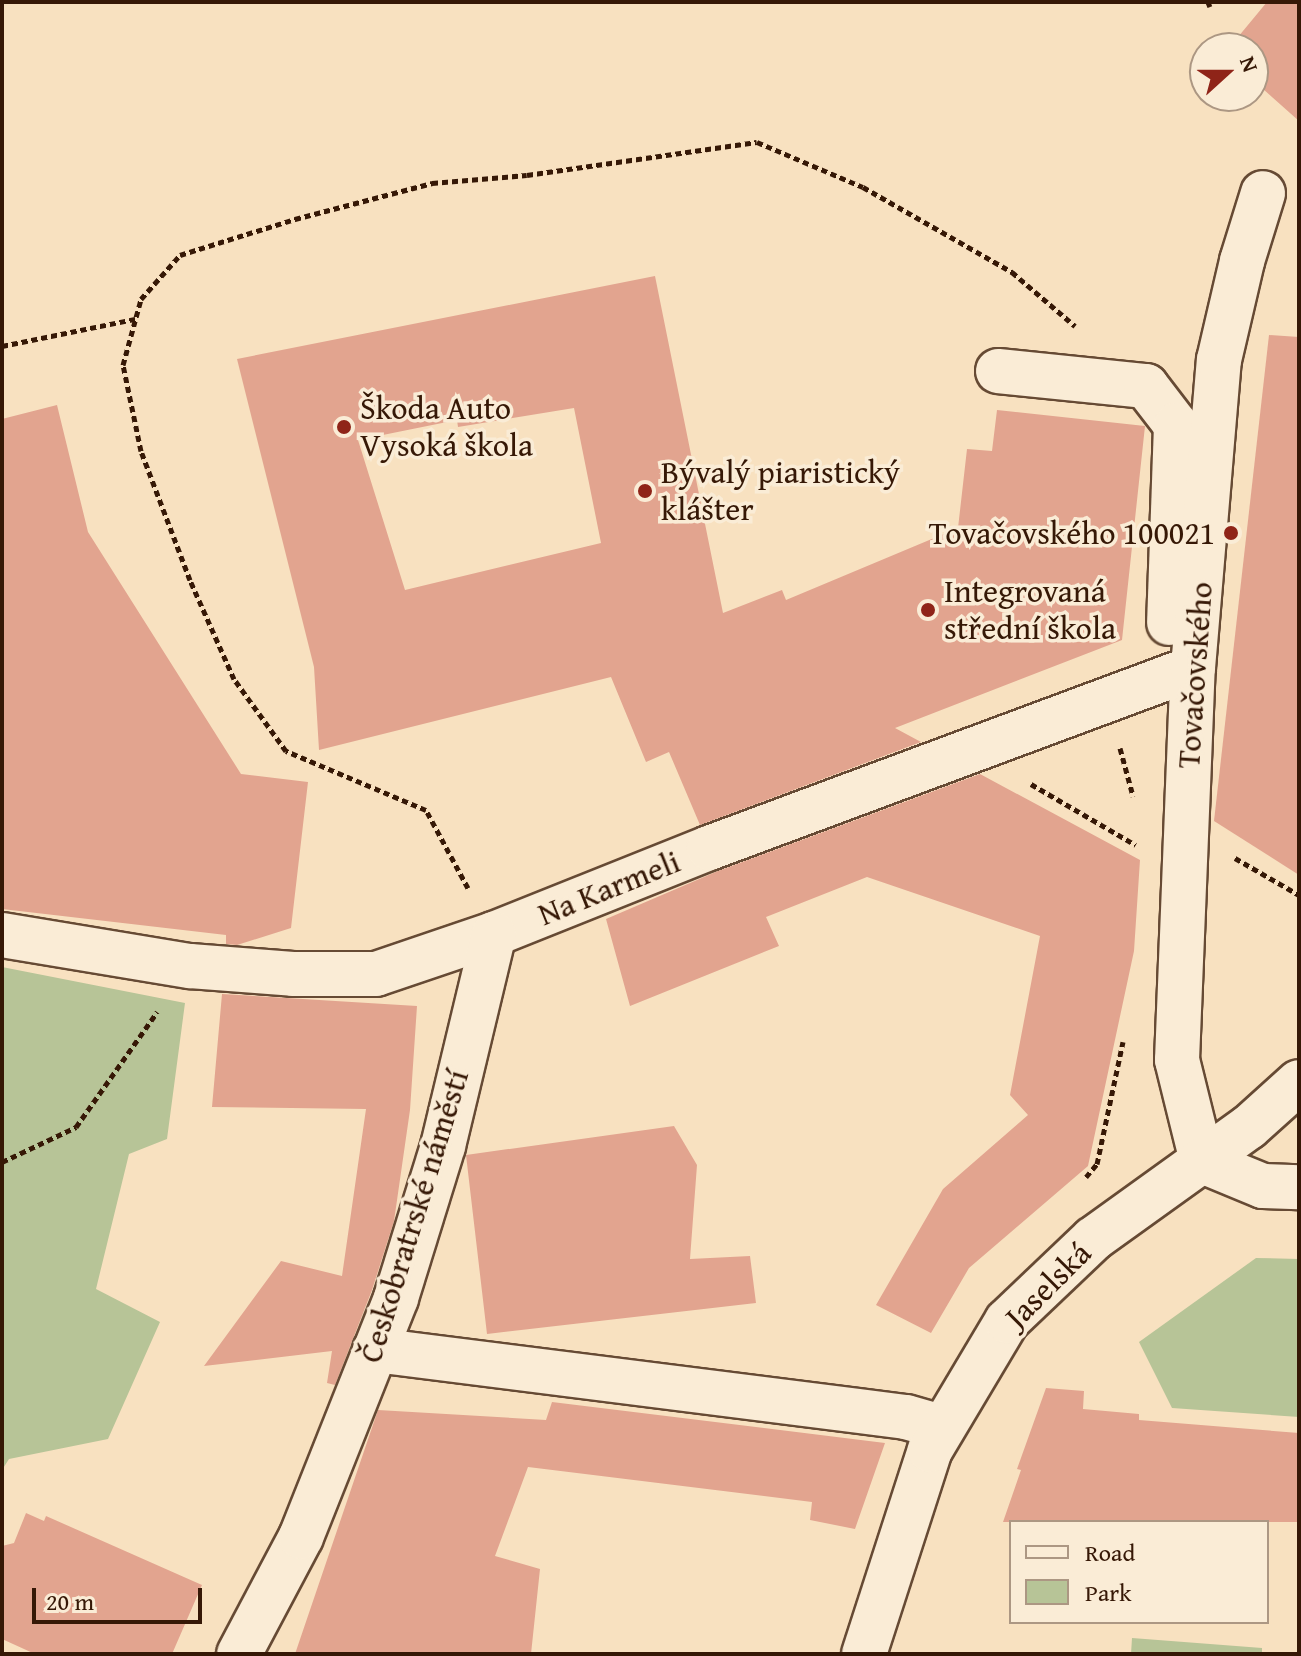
<!DOCTYPE html>
<html>
<head>
<meta charset="utf-8">
<style>
  body { margin:0 }
  #map { position:relative; width:1301px; height:1656px; overflow:hidden; background:#f8e1c0; font-family:"Gentium Book Plus",serif }
  div>[style] { position:absolute }
  .green>* { inset:0; background:#b7c497 }
  .building>* { inset:0; background:#e2a48f }
  .path>* { height:5px; margin-top:-2.5px; transform-origin:0; background:repeating-linear-gradient(90deg,#361806 0 6px,transparent 0 10px) }
  .roads { filter:drop-shadow(2px 0 #664a34) drop-shadow(-2px 0 #664a34) drop-shadow(0 2px #664a34) drop-shadow(0 -2px #664a34) }
  .minor>* { height:44px; margin:-22px; padding:0 22px; transform-origin:22px; border-radius:22px; background:#faecd6 }
  .dots>* { width:22px; height:22px; translate:-50% -50%; box-sizing:border-box; border:4px solid #faecd6; border-radius:50% }
  span { translate:-50% -50%; white-space:nowrap; text-align:center; line-height:1.15; -webkit-text-stroke:7px #faecd6; paint-order:stroke }
  .poi-label { font-size:32px; color:#361806 }
  .left { translate:0 -50%; text-align:left }
  .right { translate:-100% -50%; text-align:right }
  .street-label { font-size:32px; color:#361806 }
  .frame { position:absolute; inset:0; border:4px solid #361806; pointer-events:none }
  .legend { position:absolute; left:1009px; top:1520px; width:260px; height:104px; box-sizing:border-box; background:#faecd6; border:2px solid #ac9783; margin:0; padding:10px 14px; list-style:none; font-size:24px; color:#361806 }
  .legend li { display:flex; align-items:center; gap:16px; height:40px }
  .legend b { width:40px; border:2px solid #ac9783 }
  .north { position:absolute; left:1189px; top:32px; width:80px; height:80px; box-sizing:border-box; background:#faecd6; border:2px solid #ac9783; border-radius:50%; rotate:69deg; font-size:22px; font-weight:700; line-height:32px; text-align:center; color:#361806 }
  .north::after { content:''; display:block; margin:auto; width:28px; height:36px; background:#8f2418; clip-path:polygon(50% 0,100% 100%,50% 72%,0 100%) }
  .scale { position:absolute; left:32px; top:1588px; width:170px; height:36px; box-sizing:border-box; border:4px solid #361806; border-top:0; padding-left:10px; font-size:24px; line-height:28px; white-space:nowrap; color:#361806; -webkit-text-stroke:6px #faecd6; paint-order:stroke }
</style>
</head>
<body>
<div id="map">
  <div class="green">
    <i style="clip-path:polygon(2px 967px,185px 1003px,167px 1139px,129px 1154px,96px 1289px,160px 1322px,108px 1439px,9px 1459px,2px 1470px)"></i>
    <i style="clip-path:polygon(1256px 1258px,1299px 1259px,1299px 1417px,1172px 1408px,1139px 1342px)"></i>
    <i style="clip-path:polygon(1132px 1638px,1262px 1648px,1262px 1654px,1131px 1654px)"></i>
  </div>
  <div class="building">
    <i style="clip-path:polygon(1267px 2px,1299px 2px,1299px 121px,1253px 80px,1253px 48px,1238px 37px)"></i>
    <i style="clip-path:polygon(evenodd,655px 276px,723px 613px,782px 590px,786px 600px,958px 528px,967px 449px,992px 451px,997px 410px,1145px 426px,1122px 640px,895px 728px,921px 742px,700px 825px,669px 752px,646px 762px,611px 677px,319px 750px,314px 667px,237px 359px,655px 276px,574px 408px,601px 543px,405px 590px,358px 440px,457px 420px,458px 427px,574px 408px)"></i>
    <i style="clip-path:polygon(1269px 335px,1299px 337px,1299px 875px,1214px 821px)"></i>
    <i style="clip-path:polygon(57px 405px,88px 532px,241px 774px,308px 782px,291px 928px,237px 945px,226px 944px,226px 935px,2px 909px,2px 419px)"></i>
    <i style="clip-path:polygon(980px 774px,1140px 860px,1134px 951px,1088px 1166px,969px 1268px,931px 1333px,876px 1305px,943px 1189px,1028px 1115px,1010px 1095px,1040px 936px,867px 877px,766px 917px,779px 946px,630px 1006px,606px 919px,718px 871px)"></i>
    <i style="clip-path:polygon(222px 994px,417px 1006px,410px 1110px,394px 1221px,372px 1290px,335px 1385px,327px 1383px,332px 1351px,204px 1366px,281px 1261px,342px 1276px,366px 1109px,212px 1107px)"></i>
    <i style="clip-path:polygon(674px 1126px,697px 1165px,690px 1259px,750px 1256px,756px 1303px,487px 1334px,466px 1155px)"></i>
    <i style="clip-path:polygon(1046px 1388px,1084px 1391px,1083px 1409px,1139px 1414px,1139px 1420px,1299px 1433px,1299px 1522px,1003px 1522px,1021px 1470px,1017px 1469px)"></i>
    <i style="clip-path:polygon(552px 1402px,885px 1443px,855px 1529px,810px 1520px,812px 1502px,528px 1467px,495px 1556px,540px 1569px,531px 1654px,295px 1654px,378px 1410px,546px 1420px)"></i>
    <i style="clip-path:polygon(26px 1513px,44px 1521px,46px 1516px,202px 1585px,172px 1654px,35px 1654px,2px 1639px,2px 1546px,14px 1543px)"></i>
  </div>
  <div class="path">
    <i style="left:1208px;top:2px;width:5px;rotate:68deg"></i>
    <i style="left:2px;top:346px;width:136px;rotate:-11.5deg"></i>
    <i style="left:1120px;top:748px;width:50px;rotate:74.8deg"></i>
    <i style="left:1031px;top:784px;width:121px;rotate:30.2deg"></i>
    <i style="left:1235px;top:858px;width:74px;rotate:30deg"></i>
    <i style="left:468px;top:888px;width:89px;rotate:-118.3deg"></i>
    <i style="left:426px;top:810px;width:152px;rotate:-157.1deg"></i>
    <i style="left:286px;top:751px;width:89px;rotate:-125.8deg"></i>
    <i style="left:234px;top:679px;width:108px;rotate:-114deg"></i>
    <i style="left:190px;top:580px;width:138px;rotate:-110.8deg"></i>
    <i style="left:141px;top:451px;width:88px;rotate:-101.8deg"></i>
    <i style="left:123px;top:365px;width:68px;rotate:-74.7deg"></i>
    <i style="left:141px;top:299px;width:59px;rotate:-48.4deg"></i>
    <i style="left:180px;top:255px;width:121px;rotate:-17.4deg"></i>
    <i style="left:295px;top:219px;width:142px;rotate:-14.7deg"></i>
    <i style="left:432px;top:183px;width:95px;rotate:-4.8deg"></i>
    <i style="left:527px;top:175px;width:232px;rotate:-8.2deg"></i>
    <i style="left:757px;top:142px;width:115px;rotate:23deg"></i>
    <i style="left:863px;top:187px;width:172px;rotate:29.7deg"></i>
    <i style="left:1012px;top:272px;width:83px;rotate:40.6deg"></i>
    <i style="left:2px;top:1162px;width:82px;rotate:-25.3deg"></i>
    <i style="left:76px;top:1127px;width:141px;rotate:-54.8deg"></i>
    <i style="left:1086px;top:1177px;width:17px;rotate:-50deg"></i>
    <i style="left:1097px;top:1164px;width:125px;rotate:-78deg"></i>
  </div>
  <div class="roads">
    <div class="minor">
      <i style="left:998px;top:371px;width:149px;rotate:5.8deg"></i>
      <i style="left:1146px;top:386px;width:49px;rotate:52.4deg"></i>
      <i style="left:1176px;top:425px;width:198px;rotate:92deg"></i>
      <i style="left:2px;top:935px;width:191px;rotate:9.4deg"></i>
      <i style="left:190px;top:966px;width:103px;rotate:4.4deg"></i>
      <i style="left:293px;top:974px;width:83px"></i>
      <i style="left:376px;top:974px;width:125px;rotate:-18.7deg"></i>
      <i style="left:494px;top:934px;width:232px;rotate:-21.8deg"></i>
      <i style="left:709px;top:848px;width:516px;rotate:-20.4deg"></i>
      <i style="left:1202px;top:1161px;width:104px;rotate:-103.9deg"></i>
      <i style="left:1177px;top:1060px;width:392px;rotate:-87.7deg"></i>
      <i style="left:1193px;top:668px;width:309px;rotate:-85.2deg"></i>
      <i style="left:1219px;top:360px;width:102px;rotate:-76.9deg"></i>
      <i style="left:1242px;top:261px;width:71px;rotate:-72.8deg"></i>
      <i style="left:1202px;top:1161px;width:66px;rotate:22.3deg"></i>
      <i style="left:1263px;top:1186px;width:36px;rotate:2deg"></i>
      <i style="left:375px;top:1350px;width:535px;rotate:7.19deg"></i>
      <i style="left:906px;top:1417px;width:37px;rotate:16deg"></i>
      <i style="left:239px;top:1654px;width:132px;rotate:-62.1deg"></i>
      <i style="left:301px;top:1537px;width:257px;rotate:-68.3deg"></i>
      <i style="left:396px;top:1298px;width:159px;rotate:-72.8deg"></i>
      <i style="left:443px;top:1146px;width:218px;rotate:-76.5deg"></i>
      <i style="left:864px;top:1654px;width:214px;rotate:-72.1deg"></i>
      <i style="left:930px;top:1450px;width:150px;rotate:-59.2deg"></i>
      <i style="left:1007px;top:1321px;width:119px;rotate:-43.6deg"></i>
      <i style="left:1093px;top:1239px;width:192px;rotate:-35.7deg"></i>
      <i style="left:1249px;top:1127px;width:67px;rotate:-42deg"></i>
    </div>
  </div>
  <div class="dots">
    <i style="left:344px;top:427px;background:#8f2418"></i>
    <i style="left:645px;top:491px;background:#8f2418"></i>
    <i style="left:1231px;top:533px;background:#8f2418"></i>
    <i style="left:928px;top:610px;background:#8f2418"></i>
  </div>
  <div class="poi-label">
    <span class="left" style="left:360px;top:427px">Škoda Auto<br>Vysoká škola</span>
    <span class="left" style="left:661px;top:491px">Bývalý piaristický<br>klášter</span>
    <span class="right" style="left:1215px;top:533px">Tovačovského 100021</span>
    <span class="left" style="left:944px;top:610px">Integrovaná<br>střední škola</span>
  </div>
  <div class="street-label">
    <span style="left:1195px;top:675px;rotate:-86deg">Tovačovského</span>
    <span style="left:609px;top:888px;rotate:-22deg">Na Karmeli</span>
    <span style="left:414px;top:1216px;rotate:-73deg">Českobratrské náměstí</span>
    <span style="left:1048px;top:1285px;rotate:-45deg">Jaselská</span>
  </div>
  <div class="frame"></div>
  <ul class="legend">
  <li><b style="height:10px;background:#faecd6"></b>Road</li>
  <li><b style="height:22px;background:#b7c497"></b>Park</li>
  </ul>
  <div class="north">N</div>
  <div class="scale">20 m</div>
</div>
</body>
</html>
